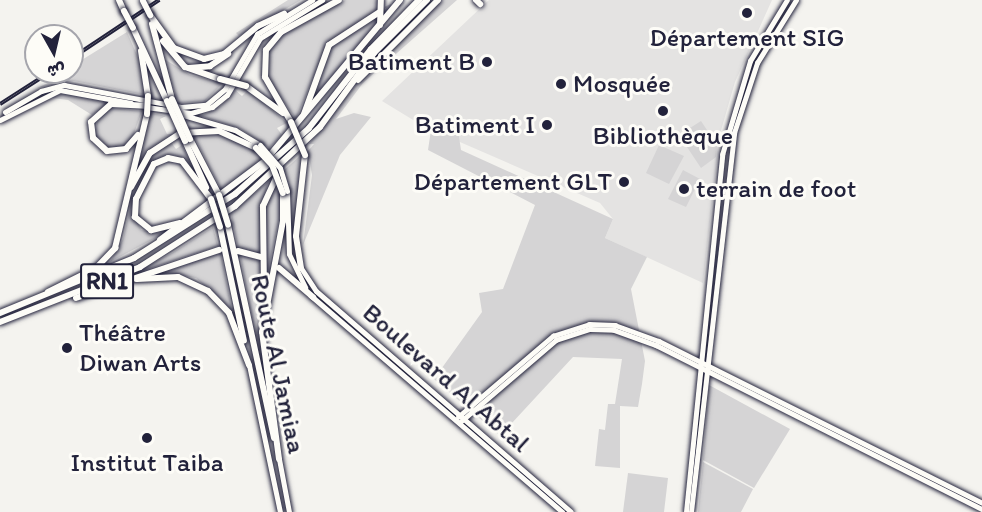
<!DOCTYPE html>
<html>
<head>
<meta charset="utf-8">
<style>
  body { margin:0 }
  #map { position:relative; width:982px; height:512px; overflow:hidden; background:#f4f3ef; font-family:Itim,"Playpen Sans Arabic",sans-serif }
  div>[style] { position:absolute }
  .built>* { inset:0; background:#e4e3e2 }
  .green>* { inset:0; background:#d5d4d5 }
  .highway-tunnel>* { height:6px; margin-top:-3px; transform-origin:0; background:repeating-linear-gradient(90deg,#cac9cb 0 6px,transparent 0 9px) }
  .roads { filter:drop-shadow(0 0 2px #22223b) drop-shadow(0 0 2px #22223b) }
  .minor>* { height:4.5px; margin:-2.25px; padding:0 2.25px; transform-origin:2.25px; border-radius:2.25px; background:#fdfcf7 }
  .major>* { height:5px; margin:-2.5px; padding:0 2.5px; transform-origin:2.5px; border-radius:2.5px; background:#fdfcf7 }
  .highway>* { height:6px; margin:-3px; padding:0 3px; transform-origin:3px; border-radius:3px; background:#fdfcf7 }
  .rail>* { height:4px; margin-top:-2px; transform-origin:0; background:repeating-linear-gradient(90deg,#fdfcf7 0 4.5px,#22223b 0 9px); box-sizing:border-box; border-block:2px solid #22223b }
  .bridges { filter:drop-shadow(0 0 2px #22223b) drop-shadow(0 0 2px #22223b) }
  .major-bridge>* { height:5px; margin:-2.5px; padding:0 2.5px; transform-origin:2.5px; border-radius:2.5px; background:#fdfcf7 }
  .highway-bridge>* { height:6px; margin:-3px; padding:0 3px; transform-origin:3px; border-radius:3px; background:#fdfcf7 }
  .dots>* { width:16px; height:16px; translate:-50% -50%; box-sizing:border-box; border:3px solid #fdfcf7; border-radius:50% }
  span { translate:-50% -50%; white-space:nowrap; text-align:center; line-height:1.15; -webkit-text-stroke:6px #fdfcf7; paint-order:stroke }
  .shield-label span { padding:2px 4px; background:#fdfcf7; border:2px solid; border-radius:4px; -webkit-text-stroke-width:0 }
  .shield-label { font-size:24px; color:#22223b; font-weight:700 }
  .poi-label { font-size:26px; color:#22223b }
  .right { translate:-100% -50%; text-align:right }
  .left { translate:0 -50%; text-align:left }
  .street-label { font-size:26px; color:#22223b }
  .north { position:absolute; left:24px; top:24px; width:60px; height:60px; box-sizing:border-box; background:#fdfcf7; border:2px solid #a5a5ac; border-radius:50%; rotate:172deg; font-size:16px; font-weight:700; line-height:24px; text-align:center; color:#22223b }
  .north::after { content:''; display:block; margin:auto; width:21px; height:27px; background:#22223b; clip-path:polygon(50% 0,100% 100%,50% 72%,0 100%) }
</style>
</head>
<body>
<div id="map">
  <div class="built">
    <i style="clip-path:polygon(489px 0,772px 0,735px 82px,720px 134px,703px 283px,605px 238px,613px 219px,600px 203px,423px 126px,382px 101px)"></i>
  </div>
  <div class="green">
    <i style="clip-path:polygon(288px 0,301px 0,239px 36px,236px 33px)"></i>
    <i style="clip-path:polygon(345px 0,379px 0,380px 9px,327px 44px,296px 119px,270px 82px,267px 55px,282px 34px)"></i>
    <i style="clip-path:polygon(442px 0,457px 0,363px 83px,336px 119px,354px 113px,371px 117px,340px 155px,303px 245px,312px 175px,308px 151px,314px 144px,309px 144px,358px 82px)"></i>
    <i style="clip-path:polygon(381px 16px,378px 23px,313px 103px,331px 46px)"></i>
    <i style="clip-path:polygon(127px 32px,140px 62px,145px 95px,74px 81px,37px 88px,72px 72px,72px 66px)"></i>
    <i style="clip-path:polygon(161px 57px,190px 75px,223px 83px,205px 101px,179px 103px)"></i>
    <i style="clip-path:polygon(235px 90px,242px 96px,247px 91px,253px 94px,287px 123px,277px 128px,282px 135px,269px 148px,241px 129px,201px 116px,221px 106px)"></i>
    <i style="clip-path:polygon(71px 93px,111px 102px,92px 115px,68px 100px,45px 97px)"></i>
    <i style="clip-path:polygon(111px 108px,142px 111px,132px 139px,123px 147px,110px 149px,95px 135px,98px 117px)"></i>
    <i style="clip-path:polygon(151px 113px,166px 116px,160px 119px,167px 134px,174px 134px,152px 148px,135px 171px)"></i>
    <i style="clip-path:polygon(701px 121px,717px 145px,716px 157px,701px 168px,687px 147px,697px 139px,690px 128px)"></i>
    <i style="clip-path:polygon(432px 123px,457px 124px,461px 150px,613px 219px,605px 238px,647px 257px,631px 289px,645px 361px,642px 384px,638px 407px,620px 406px,620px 468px,595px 466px,599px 429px,605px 430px,608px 404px,615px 404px,622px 359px,573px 357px,500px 436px,434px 379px,482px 312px,479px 293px,503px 289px,535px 205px,428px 150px)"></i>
    <i style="clip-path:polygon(192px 132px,218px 133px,246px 144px,262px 159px,222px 191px)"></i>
    <i style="clip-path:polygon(171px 142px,176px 149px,182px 145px,191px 164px,174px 155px,156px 159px,143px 176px,131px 209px,141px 230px,163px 234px,110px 262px,123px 239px,138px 173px,156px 150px)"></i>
    <i style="clip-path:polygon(659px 145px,684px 156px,669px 184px,646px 173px)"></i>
    <i style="clip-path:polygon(301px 155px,293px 241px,299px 272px,293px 252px,283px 171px)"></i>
    <i style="clip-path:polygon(683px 170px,700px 179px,686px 207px,668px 199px)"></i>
    <i style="clip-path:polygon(276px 181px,282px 205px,267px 275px,265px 204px)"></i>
    <i style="clip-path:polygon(268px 182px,261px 210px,265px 256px,238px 248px,231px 213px)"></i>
    <i style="clip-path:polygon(213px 227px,218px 246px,130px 275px,172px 253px)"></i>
    <i style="clip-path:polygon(209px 254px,221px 254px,232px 311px,196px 278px,155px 271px)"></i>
    <i style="clip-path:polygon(240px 254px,263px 262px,260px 351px,258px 351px)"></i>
    <i style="clip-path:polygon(709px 385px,790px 429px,754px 488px,703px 460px)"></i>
    <i style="clip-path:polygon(703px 462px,753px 489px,741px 512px,698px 512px)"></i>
    <i style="clip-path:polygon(628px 473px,668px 478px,664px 512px,623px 512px)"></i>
  </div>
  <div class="highway-tunnel">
    <i style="left:378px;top:13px;width:27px;rotate:-24deg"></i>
  </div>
  <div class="roads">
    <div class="minor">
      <i style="left:458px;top:417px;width:125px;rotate:-40.5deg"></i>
      <i style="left:553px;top:336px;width:38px;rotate:-18deg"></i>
      <i style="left:589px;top:324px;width:26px;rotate:2deg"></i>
      <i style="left:615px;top:325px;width:47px;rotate:20deg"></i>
      <i style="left:659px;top:341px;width:361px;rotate:26.6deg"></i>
      <i style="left:459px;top:423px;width:128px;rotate:-40.6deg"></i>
      <i style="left:556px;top:340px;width:36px;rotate:-18deg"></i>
      <i style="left:590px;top:329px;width:24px;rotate:2deg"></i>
      <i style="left:614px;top:330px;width:45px;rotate:19.7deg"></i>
      <i style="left:656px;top:345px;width:365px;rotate:26.7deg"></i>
      <i style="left:686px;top:512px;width:359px;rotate:-84.2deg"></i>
      <i style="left:722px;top:155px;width:98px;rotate:-73.4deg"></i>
      <i style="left:750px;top:61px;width:71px;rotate:-58.8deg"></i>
      <i style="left:691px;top:512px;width:381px;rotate:-83.5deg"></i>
      <i style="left:734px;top:133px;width:74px;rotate:-71.8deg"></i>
      <i style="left:757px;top:63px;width:74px;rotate:-58.2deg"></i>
    </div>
    <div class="major">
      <i style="left:146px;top:107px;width:45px;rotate:7.6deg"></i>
      <i style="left:191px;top:113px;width:22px;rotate:-16deg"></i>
      <i style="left:212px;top:107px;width:19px;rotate:-39deg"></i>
      <i style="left:227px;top:95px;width:66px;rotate:-59.9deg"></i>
      <i style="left:260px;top:38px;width:73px;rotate:-31.5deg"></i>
      <i style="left:5px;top:112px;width:42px;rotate:-30.3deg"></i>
      <i style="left:41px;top:91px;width:24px;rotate:-15deg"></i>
      <i style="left:64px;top:85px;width:119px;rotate:10.6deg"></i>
      <i style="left:181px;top:107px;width:25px;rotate:-5deg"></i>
      <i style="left:206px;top:105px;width:25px;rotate:-40deg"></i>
      <i style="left:225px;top:89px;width:64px;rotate:-59.8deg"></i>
      <i style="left:257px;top:34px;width:65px;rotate:-31.7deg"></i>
      <i style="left:183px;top:115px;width:54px;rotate:16.1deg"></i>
      <i style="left:235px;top:130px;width:29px;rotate:31deg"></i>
      <i style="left:0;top:120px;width:67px;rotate:-26.6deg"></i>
      <i style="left:60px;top:90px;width:72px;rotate:10.4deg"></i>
      <i style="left:287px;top:191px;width:63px;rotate:88.2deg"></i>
      <i style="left:289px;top:254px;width:37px;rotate:64deg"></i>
      <i style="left:301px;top:268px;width:27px;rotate:57deg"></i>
      <i style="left:316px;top:291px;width:337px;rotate:40.9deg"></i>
      <i style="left:310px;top:295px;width:333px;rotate:40.7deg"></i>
      <i style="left:249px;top:365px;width:150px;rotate:78.1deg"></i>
      <i style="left:279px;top:459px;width:54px;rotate:79.3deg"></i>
    </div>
    <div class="highway">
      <i style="left:119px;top:0;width:12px;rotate:66deg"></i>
      <i style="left:476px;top:0;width:6px;rotate:45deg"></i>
      <i style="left:150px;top:15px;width:41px;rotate:54deg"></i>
      <i style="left:174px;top:48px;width:32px;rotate:20deg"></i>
      <i style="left:204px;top:59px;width:21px;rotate:-14deg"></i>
      <i style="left:224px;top:54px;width:44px;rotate:-39.5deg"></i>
      <i style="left:258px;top:26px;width:29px;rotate:-25deg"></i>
      <i style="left:152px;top:24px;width:78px;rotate:75.1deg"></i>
      <i style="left:380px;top:25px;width:25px;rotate:-88deg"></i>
      <i style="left:133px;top:28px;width:81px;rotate:65deg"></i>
      <i style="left:163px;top:41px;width:34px;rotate:50deg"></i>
      <i style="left:185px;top:67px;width:37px;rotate:19deg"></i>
      <i style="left:141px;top:51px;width:46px;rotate:81.2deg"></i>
      <i style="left:189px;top:68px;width:21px;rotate:-5deg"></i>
      <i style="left:210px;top:66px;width:22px;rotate:-34deg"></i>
      <i style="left:358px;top:80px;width:113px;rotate:-45deg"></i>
      <i style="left:246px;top:86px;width:46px;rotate:36.1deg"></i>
      <i style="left:304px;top:114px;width:73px;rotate:-70.1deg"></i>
      <i style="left:329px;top:45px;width:59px;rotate:-33.1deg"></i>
      <i style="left:291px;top:122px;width:52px;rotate:-120deg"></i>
      <i style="left:265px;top:77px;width:27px;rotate:-88deg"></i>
      <i style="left:266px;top:50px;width:23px;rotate:-50deg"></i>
      <i style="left:281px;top:32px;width:66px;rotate:-28.9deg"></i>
      <i style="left:138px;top:135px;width:18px;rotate:131deg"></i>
      <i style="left:126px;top:149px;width:19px;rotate:174deg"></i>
      <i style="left:107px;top:151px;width:19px;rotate:-137deg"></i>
      <i style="left:93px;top:138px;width:16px;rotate:-97deg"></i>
      <i style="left:91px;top:122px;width:27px;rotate:-42deg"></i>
      <i style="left:111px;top:104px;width:34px;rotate:3deg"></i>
      <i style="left:190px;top:139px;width:63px;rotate:62.6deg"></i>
      <i style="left:185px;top:141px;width:51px;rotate:65.5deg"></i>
      <i style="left:131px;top:187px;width:39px;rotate:-61deg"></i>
      <i style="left:150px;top:153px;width:37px;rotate:-33deg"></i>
      <i style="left:181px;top:133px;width:38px;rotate:-3deg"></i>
      <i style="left:219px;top:131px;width:41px;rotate:24.7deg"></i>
      <i style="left:180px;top:223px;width:30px;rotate:166deg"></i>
      <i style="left:151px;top:230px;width:21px;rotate:-141deg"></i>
      <i style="left:135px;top:217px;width:18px;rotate:-87deg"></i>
      <i style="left:136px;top:199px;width:39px;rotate:-63deg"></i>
      <i style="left:154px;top:164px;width:15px;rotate:-23deg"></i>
      <i style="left:168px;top:158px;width:14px;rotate:12deg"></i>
      <i style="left:182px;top:161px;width:48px;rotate:52.7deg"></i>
      <i style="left:228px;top:225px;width:218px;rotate:77.8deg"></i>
      <i style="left:220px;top:227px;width:116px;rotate:78.1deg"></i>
      <i style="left:160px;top:240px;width:131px;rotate:-37deg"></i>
      <i style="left:265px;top:161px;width:210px;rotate:-50deg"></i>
      <i style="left:238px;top:251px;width:23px;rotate:15deg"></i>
      <i style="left:279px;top:268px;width:45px;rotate:40.5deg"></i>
      <i style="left:301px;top:268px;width:32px;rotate:-99deg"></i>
      <i style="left:296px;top:236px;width:81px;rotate:-83.7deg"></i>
      <i style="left:137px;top:279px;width:41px;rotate:-2.8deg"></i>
      <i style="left:178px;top:277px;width:33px;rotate:25deg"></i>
      <i style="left:208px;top:291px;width:30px;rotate:46deg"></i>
      <i style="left:229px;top:313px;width:56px;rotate:69deg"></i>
      <i style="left:48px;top:292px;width:54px;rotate:-26.6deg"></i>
      <i style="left:96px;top:268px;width:28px;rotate:-46deg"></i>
      <i style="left:115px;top:248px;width:138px;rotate:-76.6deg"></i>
      <i style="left:264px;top:292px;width:86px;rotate:-90.7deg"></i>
      <i style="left:263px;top:206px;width:38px;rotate:-65deg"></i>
      <i style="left:76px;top:298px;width:151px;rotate:-18.6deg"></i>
      <i style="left:0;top:313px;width:145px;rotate:-22.3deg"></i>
      <i style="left:134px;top:258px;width:120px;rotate:-32.4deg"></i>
      <i style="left:235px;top:194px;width:99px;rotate:-41.7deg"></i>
      <i style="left:309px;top:128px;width:100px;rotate:-51.9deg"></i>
      <i style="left:371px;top:49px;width:69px;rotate:-45.6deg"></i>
      <i style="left:0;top:322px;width:150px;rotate:-21.4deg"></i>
      <i style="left:140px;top:267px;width:113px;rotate:-32.7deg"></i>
      <i style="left:235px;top:206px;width:116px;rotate:-42.9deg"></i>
      <i style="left:320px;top:127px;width:92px;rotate:-53.9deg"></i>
      <i style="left:374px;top:53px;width:75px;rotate:-45deg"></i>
      <i style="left:279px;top:459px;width:128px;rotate:-97.6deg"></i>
      <i style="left:262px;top:332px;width:113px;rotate:-79.3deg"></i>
      <i style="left:283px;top:221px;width:28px;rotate:-90deg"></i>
    </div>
  </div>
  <div class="rail">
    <i style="left:72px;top:58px;width:105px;rotate:-33.7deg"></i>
    <i style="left:0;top:104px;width:59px;rotate:-32.6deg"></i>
  </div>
  <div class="bridges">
    <div class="major-bridge">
      <i style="left:260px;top:145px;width:30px;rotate:49deg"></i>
      <i style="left:280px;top:168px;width:24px;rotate:73deg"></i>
    </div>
    <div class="highway-bridge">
      <i style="left:143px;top:1px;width:16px;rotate:63deg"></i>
      <i style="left:124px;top:11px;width:19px;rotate:62deg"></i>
      <i style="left:220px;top:79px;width:27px;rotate:15deg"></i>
      <i style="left:172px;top:99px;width:44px;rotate:65.8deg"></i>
      <i style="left:167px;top:101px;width:44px;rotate:65.8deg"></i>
      <i style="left:147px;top:114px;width:18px;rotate:-87deg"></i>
      <i style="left:291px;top:122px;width:36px;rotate:67deg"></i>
      <i style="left:256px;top:148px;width:23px;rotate:47deg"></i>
      <i style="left:272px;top:165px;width:30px;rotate:69deg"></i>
      <i style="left:219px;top:195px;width:31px;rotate:73deg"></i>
      <i style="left:211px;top:199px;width:29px;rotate:72deg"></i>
    </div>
  </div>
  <div class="dots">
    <i style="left:747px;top:13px;background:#22223b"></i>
    <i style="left:487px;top:62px;background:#22223b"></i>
    <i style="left:561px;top:84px;background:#22223b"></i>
    <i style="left:663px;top:111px;background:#22223b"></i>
    <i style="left:547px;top:125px;background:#22223b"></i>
    <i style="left:624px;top:182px;background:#22223b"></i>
    <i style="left:684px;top:189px;background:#22223b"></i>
    <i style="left:67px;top:348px;background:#22223b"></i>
    <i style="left:147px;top:438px;background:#22223b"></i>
  </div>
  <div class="shield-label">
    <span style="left:107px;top:281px">RN1</span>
  </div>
  <div class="poi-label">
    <span style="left:747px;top:38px">Département SIG</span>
    <span class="right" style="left:475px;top:62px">Batiment B</span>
    <span class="left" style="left:573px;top:84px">Mosquée</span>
    <span class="right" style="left:535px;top:125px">Batiment I</span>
    <span style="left:663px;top:136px">Bibliothèque</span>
    <span class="right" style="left:612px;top:182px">Département GLT</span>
    <span class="left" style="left:696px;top:189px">terrain de foot</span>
    <span class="left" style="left:79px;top:348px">Théâtre<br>Diwan Arts</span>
    <span style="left:147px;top:463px">Institut Taiba</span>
  </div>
  <div class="street-label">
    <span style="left:278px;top:364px;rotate:78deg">Route Al Jamiaa</span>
    <span style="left:446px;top:378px;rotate:41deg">Boulevard Al Abtal</span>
  </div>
  <div class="north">ش</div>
</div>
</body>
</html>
